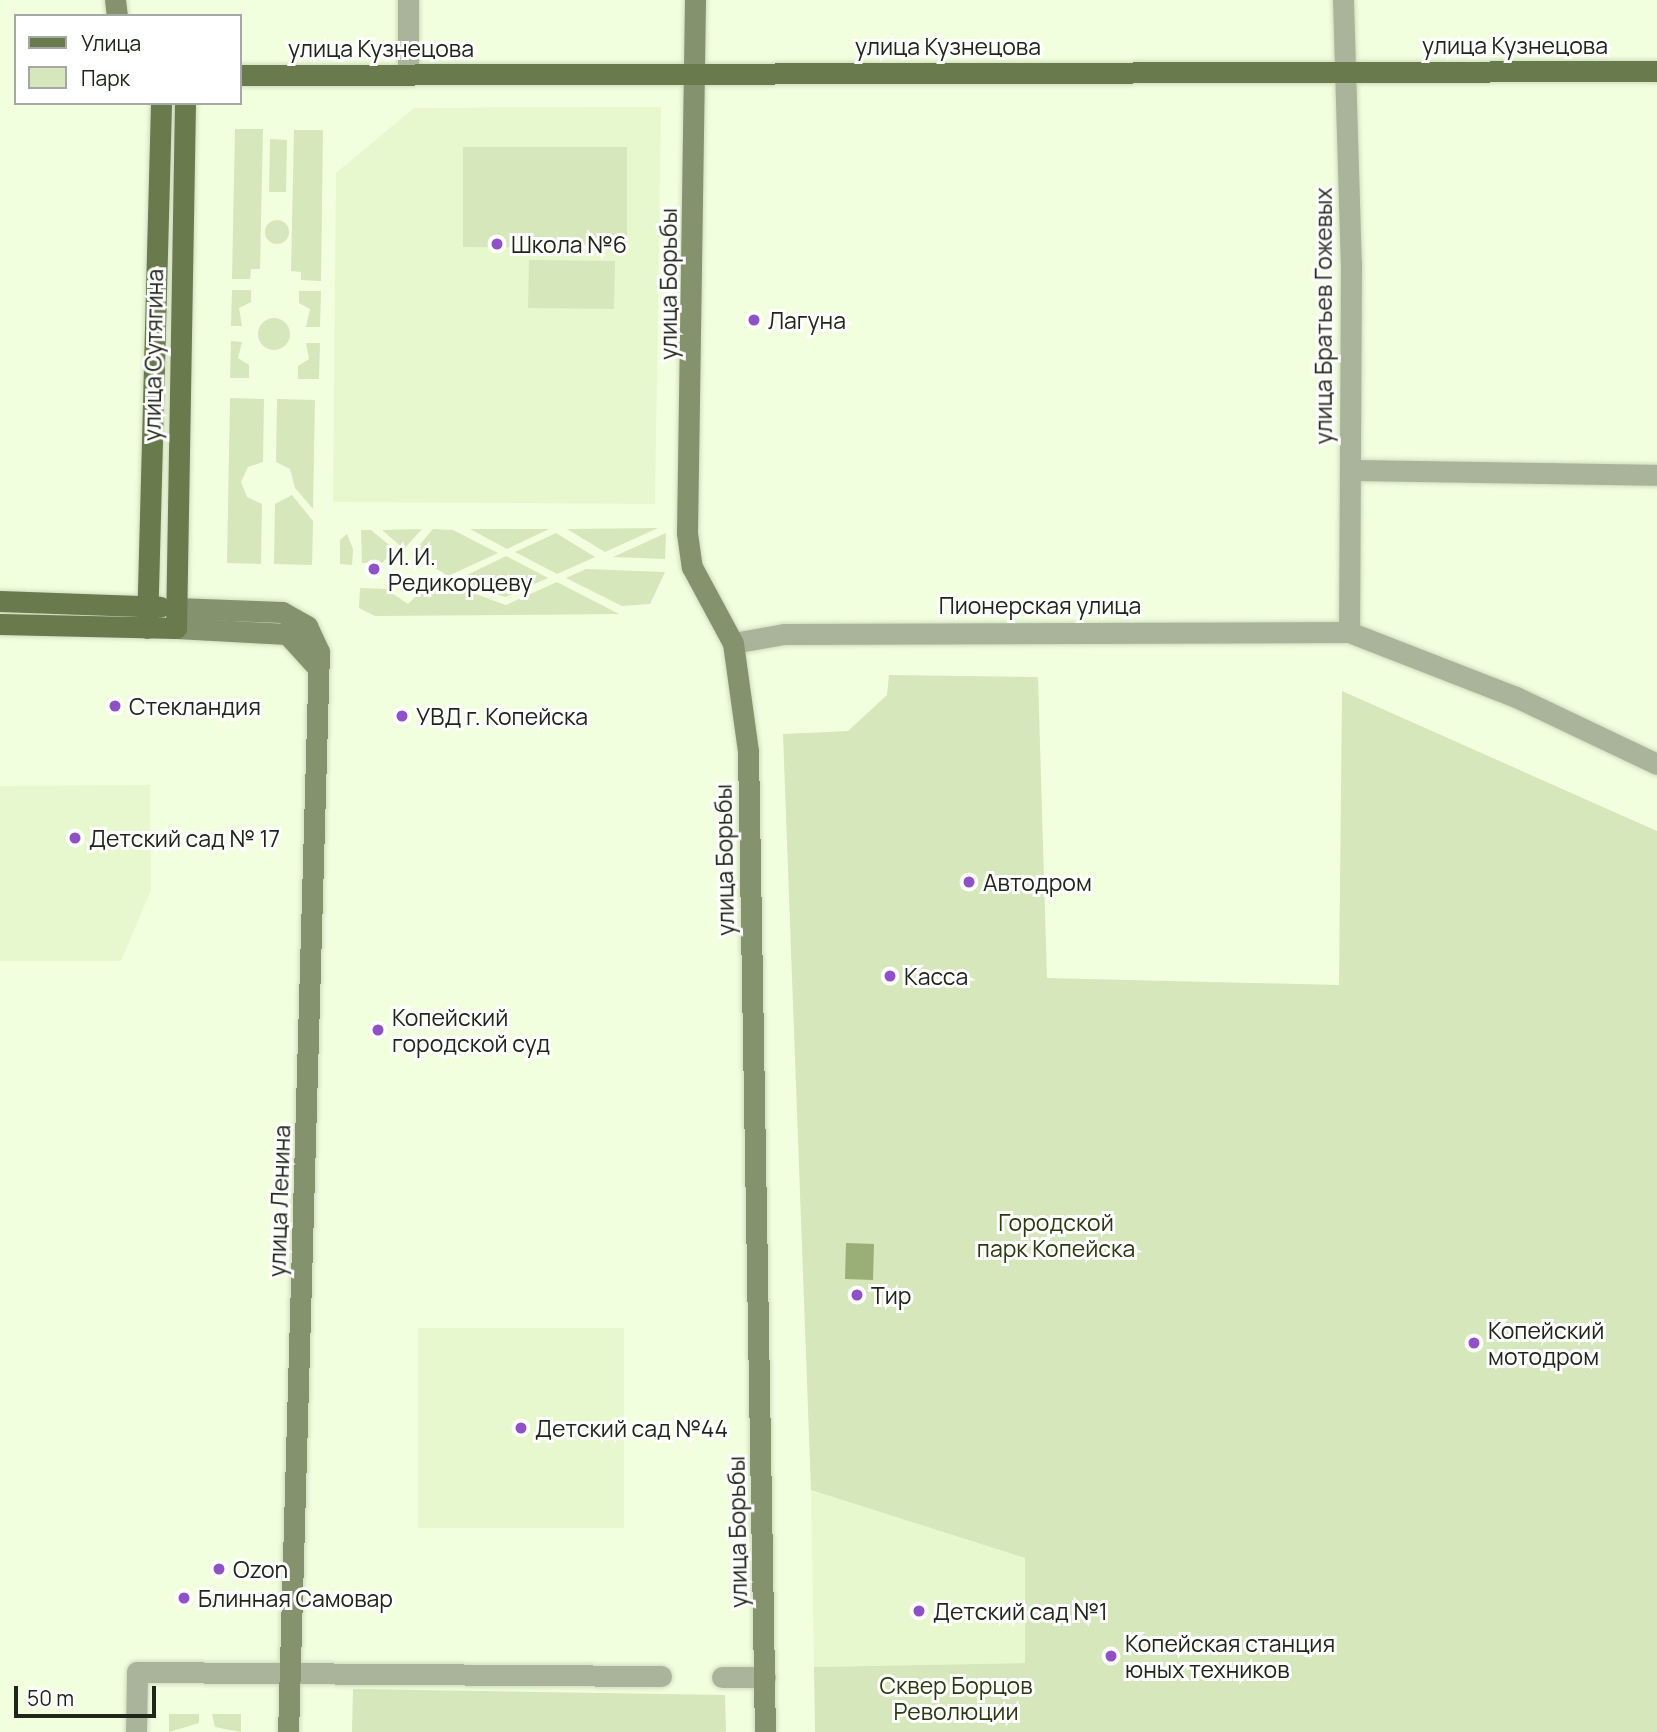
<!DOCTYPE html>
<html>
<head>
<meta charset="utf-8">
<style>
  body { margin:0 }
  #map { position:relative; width:1657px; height:1732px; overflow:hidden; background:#f1ffde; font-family:Manrope,sans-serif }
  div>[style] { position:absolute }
  .built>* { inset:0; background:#e7f8cf }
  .green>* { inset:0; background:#d5e7bb }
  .round { border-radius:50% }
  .water>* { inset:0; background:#99af77 }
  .roads { filter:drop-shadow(0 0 2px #d0dcbf) drop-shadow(0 0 2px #d0dcbf) }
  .street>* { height:21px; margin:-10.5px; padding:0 10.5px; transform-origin:10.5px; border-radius:10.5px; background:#aab49b }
  .secondary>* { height:21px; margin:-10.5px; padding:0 10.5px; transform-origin:10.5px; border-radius:10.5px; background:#84926e }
  .primary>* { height:21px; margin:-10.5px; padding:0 10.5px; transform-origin:10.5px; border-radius:10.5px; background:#697a4d }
  .dots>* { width:19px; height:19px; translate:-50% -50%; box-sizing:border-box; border:4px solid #fff; border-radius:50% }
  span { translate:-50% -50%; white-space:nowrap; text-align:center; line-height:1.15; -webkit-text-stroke:6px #fff; paint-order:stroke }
  .street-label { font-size:23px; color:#21261a }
  .poi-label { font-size:23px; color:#21261a }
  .left { translate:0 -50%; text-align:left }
  .park-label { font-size:23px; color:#2c3910 }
  .legend { position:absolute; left:14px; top:14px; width:228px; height:91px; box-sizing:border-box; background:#fff; border:2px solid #a6a8a3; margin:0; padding:9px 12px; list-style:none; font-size:21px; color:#21261a }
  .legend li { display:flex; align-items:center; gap:14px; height:35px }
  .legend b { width:35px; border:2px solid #a6a8a3 }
  .scale { position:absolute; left:14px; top:1686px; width:142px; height:32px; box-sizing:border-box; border:4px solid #21261a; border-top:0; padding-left:9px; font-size:21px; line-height:24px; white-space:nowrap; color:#21261a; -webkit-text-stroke:5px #fff; paint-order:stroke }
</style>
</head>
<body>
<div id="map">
  <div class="built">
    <i style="clip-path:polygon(661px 107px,655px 504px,333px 502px,336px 173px,414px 108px)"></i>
    <i style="clip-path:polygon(150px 785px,151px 890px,121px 961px,0 961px,0 786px)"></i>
    <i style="clip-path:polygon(418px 1328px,624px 1328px,624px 1528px,418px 1528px)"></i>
    <i style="clip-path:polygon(811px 1490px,1025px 1558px,1025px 1663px,814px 1667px)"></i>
  </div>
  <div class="green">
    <i style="clip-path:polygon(235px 129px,263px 129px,260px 269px,251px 269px,250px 279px,232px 279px)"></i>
    <i style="clip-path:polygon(294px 130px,323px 130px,321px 281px,301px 280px,301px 272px,291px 271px)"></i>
    <i style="clip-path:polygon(270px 139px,287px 140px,286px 192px,269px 192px)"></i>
    <i style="clip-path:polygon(463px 147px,627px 147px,627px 248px,463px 247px)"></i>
    <i class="round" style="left:265px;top:220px;width:24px;height:24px"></i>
    <i style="clip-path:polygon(529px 260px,615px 261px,614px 309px,528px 308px)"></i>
    <i style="clip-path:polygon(232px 290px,251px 290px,251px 302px,239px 308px,242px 326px,231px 326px)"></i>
    <i style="clip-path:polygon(299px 291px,321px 291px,320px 327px,306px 327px,310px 309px,299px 303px)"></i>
    <i class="round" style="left:258px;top:318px;width:32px;height:32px"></i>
    <i style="clip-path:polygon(231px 341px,242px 342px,238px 358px,249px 365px,249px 378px,230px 378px)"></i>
    <i style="clip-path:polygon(306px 343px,320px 343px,319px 379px,298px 379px,298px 366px,309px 359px)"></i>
    <i style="clip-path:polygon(230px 398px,264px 399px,263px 462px,248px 467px,241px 482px,247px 497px,262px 504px,261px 564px,227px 563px)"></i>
    <i style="clip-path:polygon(277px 399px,315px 400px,313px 509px,295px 488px,290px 469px,276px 462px)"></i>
    <i style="clip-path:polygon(292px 495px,313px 521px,312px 565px,274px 564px,275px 504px)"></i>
    <i style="clip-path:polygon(658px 528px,605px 552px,567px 529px)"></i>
    <i style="clip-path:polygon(422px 529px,404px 549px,382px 530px)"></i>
    <i style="clip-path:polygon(433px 529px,453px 530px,498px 553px,448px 576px,412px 554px)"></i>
    <i style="clip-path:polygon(470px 529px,549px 529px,507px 549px)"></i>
    <i style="clip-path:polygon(361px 530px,371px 530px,395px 550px,382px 563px,362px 563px)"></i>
    <i style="clip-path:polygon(556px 533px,595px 557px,557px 574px,515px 552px)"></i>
    <i style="clip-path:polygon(666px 533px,665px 559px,613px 557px)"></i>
    <i style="clip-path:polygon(347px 534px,353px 549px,352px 565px,340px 564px,340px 540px)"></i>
    <i style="clip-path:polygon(506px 556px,548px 578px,505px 597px,457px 580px)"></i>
    <i style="clip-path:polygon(586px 569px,665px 572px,650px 604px,622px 606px,566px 578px)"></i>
    <i style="clip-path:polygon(434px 579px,506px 605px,557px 582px,619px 614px,375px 616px,359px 608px,360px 588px,386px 589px,408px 604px)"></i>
    <i style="clip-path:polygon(889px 675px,1038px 677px,1047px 978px,1339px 985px,1342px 691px,1657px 831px,1657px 1732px,815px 1732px,814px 1667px,1025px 1663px,1025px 1558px,811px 1490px,783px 734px,848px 731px,887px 695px)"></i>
    <i style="clip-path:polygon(353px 1689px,725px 1695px,726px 1732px,352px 1732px)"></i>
    <i style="clip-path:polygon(169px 1714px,199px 1714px,199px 1723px,169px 1732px)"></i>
    <i style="clip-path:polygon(212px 1714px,241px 1714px,241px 1732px,215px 1727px)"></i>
  </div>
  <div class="water">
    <i style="clip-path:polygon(846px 1243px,874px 1244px,873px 1280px,845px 1279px)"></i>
  </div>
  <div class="roads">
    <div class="street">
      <i style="left:408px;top:0;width:74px;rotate:90deg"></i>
      <i style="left:1343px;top:0;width:262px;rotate:88.3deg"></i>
      <i style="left:1351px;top:262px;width:370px;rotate:90.3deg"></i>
      <i style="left:1350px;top:470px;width:307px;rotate:0.9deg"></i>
      <i style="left:733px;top:643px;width:52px;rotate:-10deg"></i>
      <i style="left:784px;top:634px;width:565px;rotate:-0.2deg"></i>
      <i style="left:1349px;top:632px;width:179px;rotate:21.3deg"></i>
      <i style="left:1516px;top:697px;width:156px;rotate:25.4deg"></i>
      <i style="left:722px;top:1677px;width:43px"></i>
      <i style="left:136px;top:1732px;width:60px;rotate:-89deg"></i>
      <i style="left:137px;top:1672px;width:524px;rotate:0.44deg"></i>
    </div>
    <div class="secondary">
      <i style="left:115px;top:0;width:16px;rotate:83deg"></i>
      <i style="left:695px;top:0;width:533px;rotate:90.86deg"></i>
      <i style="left:687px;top:533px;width:34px;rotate:82deg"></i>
      <i style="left:692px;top:567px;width:86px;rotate:61.7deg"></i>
      <i style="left:733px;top:643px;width:109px;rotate:82.1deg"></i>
      <i style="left:748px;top:751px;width:981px;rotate:89.01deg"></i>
      <i style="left:176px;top:608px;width:106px;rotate:2.2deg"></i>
      <i style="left:282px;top:612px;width:29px;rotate:29deg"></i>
      <i style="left:307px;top:626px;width:29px;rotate:65deg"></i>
      <i style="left:319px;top:652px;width:1080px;rotate:91.64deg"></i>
      <i style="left:176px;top:628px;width:111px;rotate:3.1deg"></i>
      <i style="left:287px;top:634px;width:45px;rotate:47.7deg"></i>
    </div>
    <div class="primary">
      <i style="left:240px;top:75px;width:1417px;rotate:-0.16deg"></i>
      <i style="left:0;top:601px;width:160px;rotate:2.1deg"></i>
      <i style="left:0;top:624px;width:176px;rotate:1.3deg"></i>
      <i style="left:176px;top:628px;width:525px;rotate:-89.02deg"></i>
      <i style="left:147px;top:628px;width:525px;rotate:-88.47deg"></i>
    </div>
  </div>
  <div class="dots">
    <i style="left:497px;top:244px;background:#8f51c7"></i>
    <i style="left:754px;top:320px;background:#8f51c7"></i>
    <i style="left:374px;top:569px;background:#8f51c7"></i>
    <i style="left:115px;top:706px;background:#8f51c7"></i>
    <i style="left:402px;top:716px;background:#8f51c7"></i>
    <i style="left:75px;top:838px;background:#8f51c7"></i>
    <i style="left:969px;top:882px;background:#8f51c7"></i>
    <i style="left:890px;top:976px;background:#8f51c7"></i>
    <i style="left:378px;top:1030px;background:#8f51c7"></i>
    <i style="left:857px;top:1295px;background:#8f51c7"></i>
    <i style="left:1474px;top:1343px;background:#8f51c7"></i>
    <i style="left:521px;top:1428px;background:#8f51c7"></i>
    <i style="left:219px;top:1569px;background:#8f51c7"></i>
    <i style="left:184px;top:1598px;background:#8f51c7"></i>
    <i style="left:919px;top:1611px;background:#8f51c7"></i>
    <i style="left:1111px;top:1656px;background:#8f51c7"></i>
  </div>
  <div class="street-label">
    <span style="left:1515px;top:45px">улица Кузнецова</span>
    <span style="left:948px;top:46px">улица Кузнецова</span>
    <span style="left:381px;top:48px">улица Кузнецова</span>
    <span style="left:668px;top:284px;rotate:-90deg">улица Борьбы</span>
    <span style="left:1323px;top:316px;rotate:-90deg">улица Братьев Гожевых</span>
    <span style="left:153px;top:355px;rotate:-89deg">улица Сутягина</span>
    <span style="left:1040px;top:605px">Пионерская улица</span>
    <span style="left:724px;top:860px;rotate:-91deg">улица Борьбы</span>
    <span style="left:279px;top:1201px;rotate:-88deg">улица Ленина</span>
    <span style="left:737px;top:1532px;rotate:-91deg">улица Борьбы</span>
  </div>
  <div class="poi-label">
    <span class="left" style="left:511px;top:244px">Школа №6</span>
    <span class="left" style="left:768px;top:320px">Лагуна</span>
    <span class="left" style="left:388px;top:569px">И. И.<br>Редикорцеву</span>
    <span class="left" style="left:129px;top:706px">Стекландия</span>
    <span class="left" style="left:416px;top:716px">УВД г. Копейска</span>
    <span class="left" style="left:89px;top:838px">Детский сад № 17</span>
    <span class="left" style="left:983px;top:882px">Автодром</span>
    <span class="left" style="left:904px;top:976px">Касса</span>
    <span class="left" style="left:392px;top:1030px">Копейский<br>городской суд</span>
    <span class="left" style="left:871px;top:1295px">Тир</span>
    <span class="left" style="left:1488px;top:1343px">Копейский<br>мотодром</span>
    <span class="left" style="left:535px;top:1428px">Детский сад №44</span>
    <span class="left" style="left:233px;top:1569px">Ozon</span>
    <span class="left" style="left:198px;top:1598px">Блинная Самовар</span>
    <span class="left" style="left:933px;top:1611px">Детский сад №1</span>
    <span class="left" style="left:1125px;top:1656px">Копейская станция<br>юных техников</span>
  </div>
  <div class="park-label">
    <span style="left:1056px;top:1235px">Городской<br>парк Копейска</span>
    <span style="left:956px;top:1698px">Сквер Борцов<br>Революции</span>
  </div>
  <ul class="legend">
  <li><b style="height:9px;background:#697a4d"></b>Улица</li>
  <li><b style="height:19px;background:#d5e7bb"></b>Парк</li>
  </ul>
  <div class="scale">50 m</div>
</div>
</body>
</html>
